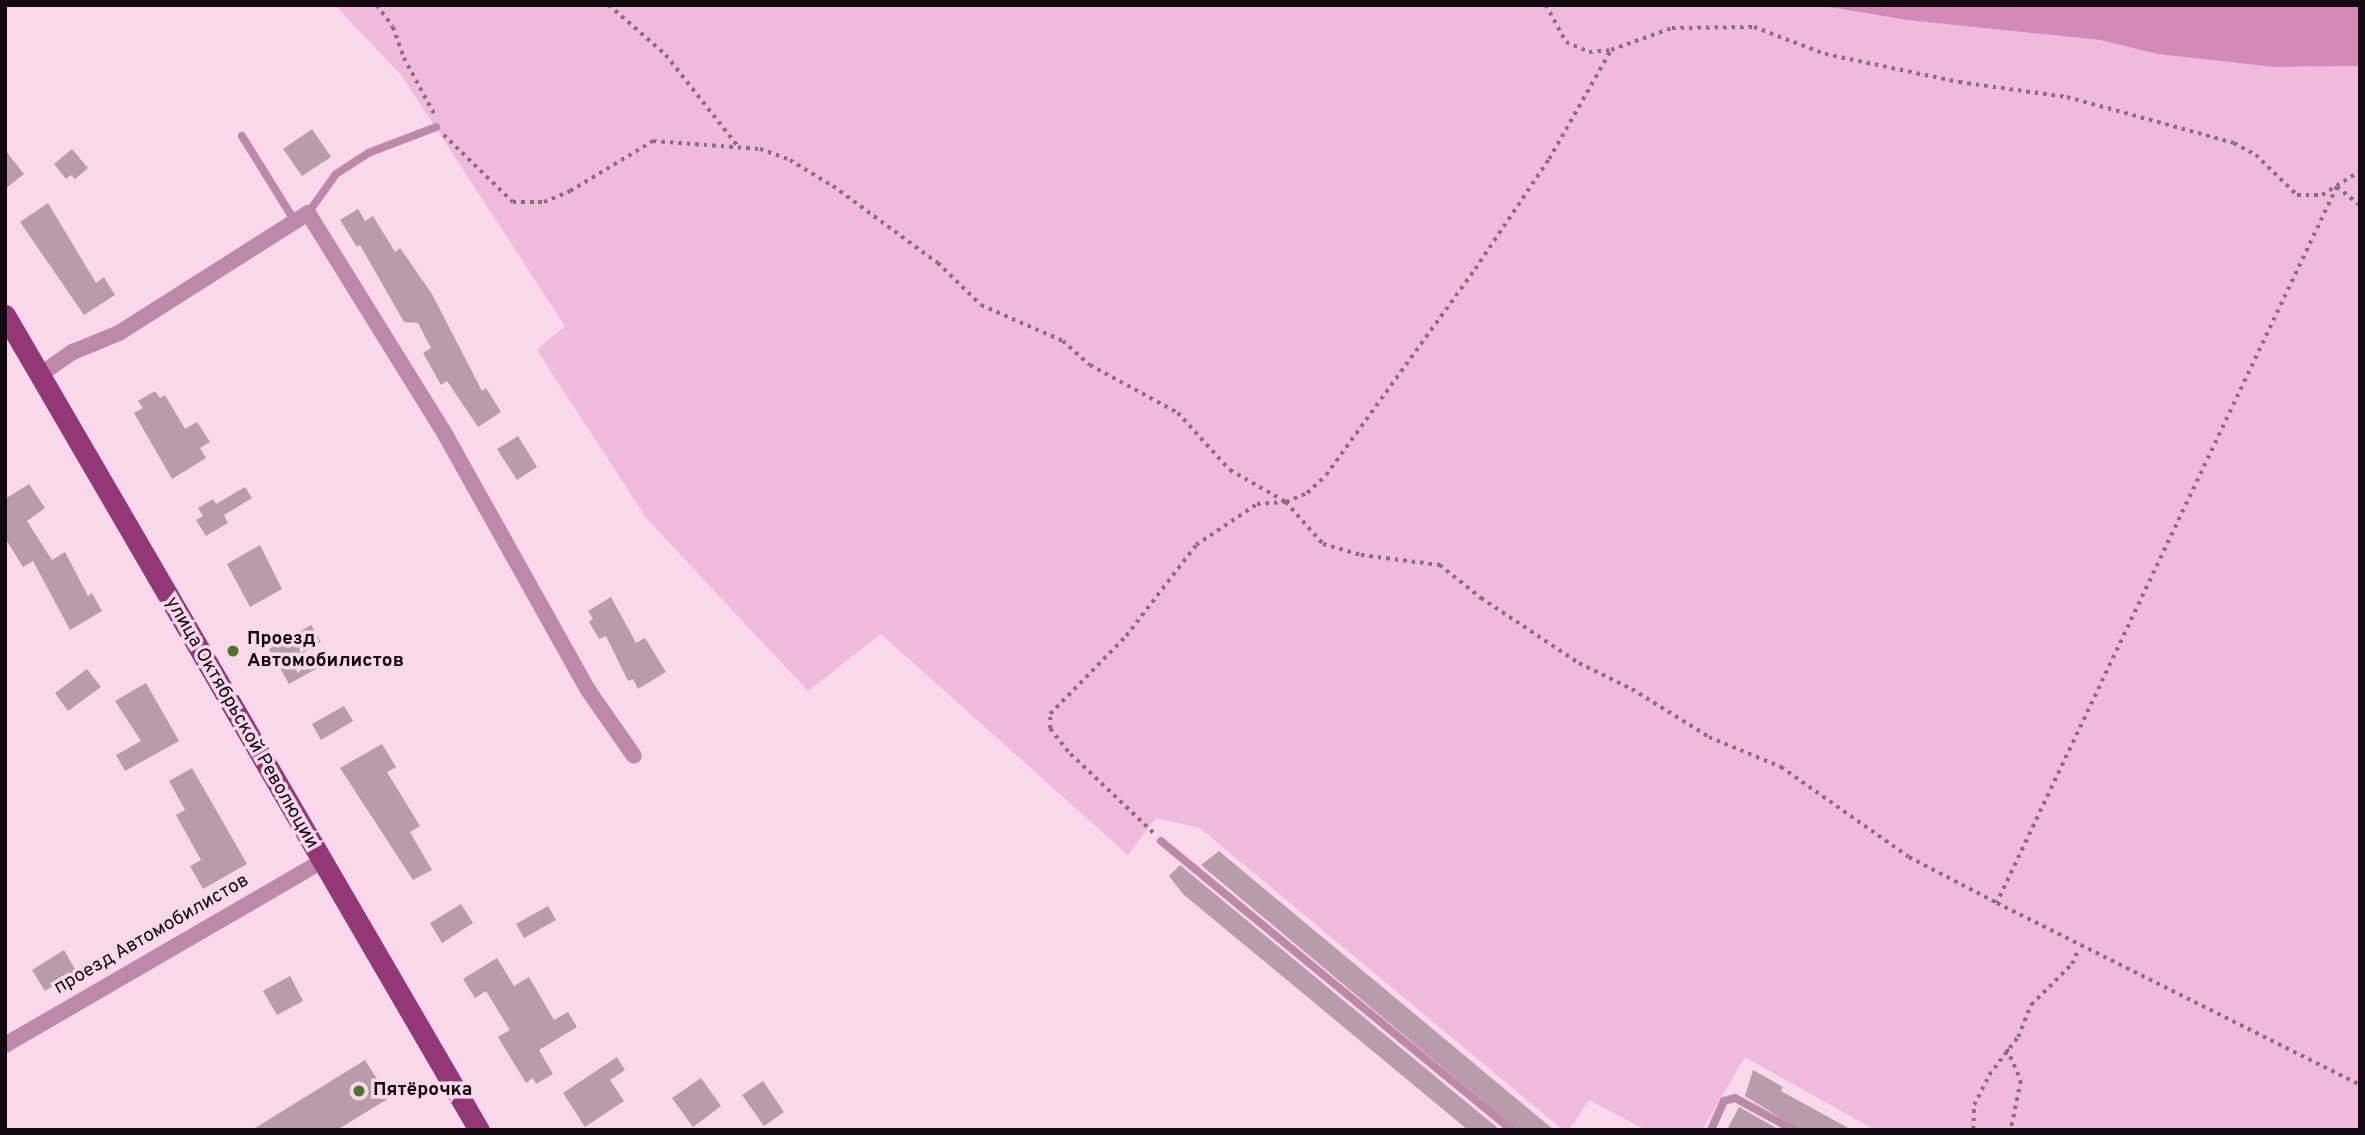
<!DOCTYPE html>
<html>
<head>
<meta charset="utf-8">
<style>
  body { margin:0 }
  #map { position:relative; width:2365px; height:1135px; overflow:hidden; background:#f7d9eb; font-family:Overpass,sans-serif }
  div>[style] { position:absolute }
  .green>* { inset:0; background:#efbadb }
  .water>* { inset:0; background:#d38ab9 }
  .building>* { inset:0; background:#b89cad }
  .path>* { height:3.5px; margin-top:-1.75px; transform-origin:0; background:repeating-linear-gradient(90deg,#84707c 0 3.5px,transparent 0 8.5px) }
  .lane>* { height:8px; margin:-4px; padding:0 4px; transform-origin:4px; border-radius:4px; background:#bc89a9 }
  .street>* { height:16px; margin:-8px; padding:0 8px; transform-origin:8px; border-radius:8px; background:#bc89a9 }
  .primary>* { height:21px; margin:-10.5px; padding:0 10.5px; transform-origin:10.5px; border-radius:10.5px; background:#923877 }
  .dots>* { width:19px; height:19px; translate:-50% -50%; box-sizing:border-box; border:4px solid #f7d9eb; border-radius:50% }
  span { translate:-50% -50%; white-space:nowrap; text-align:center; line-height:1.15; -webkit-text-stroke:7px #f7d9eb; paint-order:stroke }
  .poi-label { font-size:19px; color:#130a10; font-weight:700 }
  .left { translate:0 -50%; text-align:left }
  .street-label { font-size:19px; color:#130a10 }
  .frame { position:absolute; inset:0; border:7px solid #130a10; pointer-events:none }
</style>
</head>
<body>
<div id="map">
  <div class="green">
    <i style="clip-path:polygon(335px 5px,1817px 5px,1907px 20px,2100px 40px,2157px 54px,2274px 67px,2360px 66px,2360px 1130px,1875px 1130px,1745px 1057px,1702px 1130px,1646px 1130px,1589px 1100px,1569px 1130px,1563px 1130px,1200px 828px,1156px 818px,1128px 855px,881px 634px,808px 691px,647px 519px,537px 350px,565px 326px,402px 76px)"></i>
  </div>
  <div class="water">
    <i style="clip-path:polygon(1817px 5px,2360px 5px,2360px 66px,2274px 67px,2157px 54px,2100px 40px,1907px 20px)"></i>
  </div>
  <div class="building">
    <i style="clip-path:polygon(312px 129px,331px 157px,302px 176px,283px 149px)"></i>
    <i style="clip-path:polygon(72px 149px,88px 168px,75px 179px,71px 175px,66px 179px,54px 164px)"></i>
    <i style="clip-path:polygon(5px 150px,24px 174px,5px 189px)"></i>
    <i style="clip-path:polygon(48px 203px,96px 283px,104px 277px,115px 295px,84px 315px,20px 222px)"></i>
    <i style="clip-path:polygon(358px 209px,365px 221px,373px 216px,395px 252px,400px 248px,432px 294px,482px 391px,486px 388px,501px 412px,478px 427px,447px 381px,441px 385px,423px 353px,431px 348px,418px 323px,404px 322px,360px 245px,357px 247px,340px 220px)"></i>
    <i style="clip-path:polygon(155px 391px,160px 398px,165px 395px,185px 429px,197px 422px,210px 442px,200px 448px,206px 458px,172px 479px,134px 413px,143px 408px,138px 401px)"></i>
    <i style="clip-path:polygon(518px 436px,537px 467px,517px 480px,497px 449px)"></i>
    <i style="clip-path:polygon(29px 484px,45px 508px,27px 521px,52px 560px,65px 552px,88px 596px,92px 593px,102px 611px,70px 630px,33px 561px,23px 567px,5px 538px,5px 499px)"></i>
    <i style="clip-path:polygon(245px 487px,252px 498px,224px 515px,228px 523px,206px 536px,196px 520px,203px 516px,198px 508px,213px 499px,216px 504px)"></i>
    <i style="clip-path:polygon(260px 545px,282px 589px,250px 607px,227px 564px)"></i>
    <i style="clip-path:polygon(611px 597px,636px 643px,645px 638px,666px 672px,638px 689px,633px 679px,628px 681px,606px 636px,599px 639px,589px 622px,593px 619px,588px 611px)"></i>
    <i style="clip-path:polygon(311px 625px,321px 642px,305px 651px,316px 669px,289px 684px,269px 649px)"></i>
    <i style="clip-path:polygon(87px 669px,101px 687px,68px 711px,55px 693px)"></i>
    <i style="clip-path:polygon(146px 683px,179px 741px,125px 771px,116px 755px,141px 741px,115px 701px)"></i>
    <i style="clip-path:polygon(344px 706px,353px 721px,321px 740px,312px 724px)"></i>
    <i style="clip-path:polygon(382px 744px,396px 767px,387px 772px,420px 826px,410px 832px,432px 870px,413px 880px,340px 768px)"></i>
    <i style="clip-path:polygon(192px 768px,247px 864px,203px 889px,190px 866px,201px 860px,176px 815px,185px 810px,169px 781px)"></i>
    <i style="clip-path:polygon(1219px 851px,1554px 1130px,1517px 1130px,1201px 865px)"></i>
    <i style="clip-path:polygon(1180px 865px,1500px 1130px,1468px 1130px,1183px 894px,1169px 876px)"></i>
    <i style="clip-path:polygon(461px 904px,473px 923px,442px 943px,430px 923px)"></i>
    <i style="clip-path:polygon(548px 906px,556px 920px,524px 938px,516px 924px)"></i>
    <i style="clip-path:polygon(64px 950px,76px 971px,45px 991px,32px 970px)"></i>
    <i style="clip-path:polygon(497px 958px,514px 986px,529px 977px,554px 1020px,568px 1012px,577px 1027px,539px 1050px,553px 1074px,536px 1084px,533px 1078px,526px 1083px,498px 1037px,510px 1030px,486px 991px,475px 998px,463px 979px)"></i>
    <i style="clip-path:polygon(290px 976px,303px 1001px,277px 1015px,263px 991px)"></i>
    <i style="clip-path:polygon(617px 1057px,625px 1070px,610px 1080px,624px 1101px,585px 1127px,563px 1093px)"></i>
    <i style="clip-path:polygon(365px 1060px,389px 1098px,337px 1130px,252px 1130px)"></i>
    <i style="clip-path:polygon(1753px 1070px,1783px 1087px,1781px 1091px,1852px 1130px,1800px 1130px,1745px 1096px)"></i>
    <i style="clip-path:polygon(701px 1078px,721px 1106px,693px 1127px,672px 1098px)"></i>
    <i style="clip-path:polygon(763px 1081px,784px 1112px,764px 1126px,742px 1095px)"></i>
    <i style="clip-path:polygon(1739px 1107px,1780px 1130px,1727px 1130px)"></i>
  </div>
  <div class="path">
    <i style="left:377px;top:5px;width:27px;rotate:54deg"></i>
    <i style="left:393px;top:27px;width:33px;rotate:70deg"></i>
    <i style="left:404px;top:58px;width:67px;rotate:61.5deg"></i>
    <i style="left:609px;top:5px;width:76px;rotate:41.3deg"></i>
    <i style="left:666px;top:55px;width:115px;rotate:51.7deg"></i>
    <i style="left:1546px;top:5px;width:42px;rotate:61.6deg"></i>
    <i style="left:1566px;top:42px;width:25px;rotate:23deg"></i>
    <i style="left:1589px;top:52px;width:22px;rotate:-5deg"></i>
    <i style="left:1611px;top:50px;width:65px;rotate:-19.8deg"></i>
    <i style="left:1672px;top:28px;width:82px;rotate:-0.7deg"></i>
    <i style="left:1754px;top:27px;width:76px;rotate:20.8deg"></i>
    <i style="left:1825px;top:54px;width:137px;rotate:11.8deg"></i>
    <i style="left:1959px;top:82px;width:109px;rotate:7.9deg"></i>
    <i style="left:2067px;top:97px;width:173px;rotate:15.4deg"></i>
    <i style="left:2234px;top:143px;width:25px;rotate:29deg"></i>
    <i style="left:2256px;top:155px;width:57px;rotate:44.3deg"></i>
    <i style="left:2297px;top:195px;width:25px"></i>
    <i style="left:2322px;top:195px;width:45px;rotate:-32.3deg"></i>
    <i style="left:444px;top:135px;width:96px;rotate:44.2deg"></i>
    <i style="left:513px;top:202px;width:31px"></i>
    <i style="left:544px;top:202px;width:28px;rotate:-23deg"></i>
    <i style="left:570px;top:191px;width:97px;rotate:-31.1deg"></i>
    <i style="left:653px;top:141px;width:107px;rotate:4.3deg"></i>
    <i style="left:760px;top:149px;width:32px;rotate:20deg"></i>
    <i style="left:790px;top:160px;width:50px;rotate:31.2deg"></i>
    <i style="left:833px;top:186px;width:130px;rotate:36.3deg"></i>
    <i style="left:938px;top:263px;width:60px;rotate:44.3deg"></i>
    <i style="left:981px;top:305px;width:90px;rotate:23.7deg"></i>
    <i style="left:1063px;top:341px;width:36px;rotate:42deg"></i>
    <i style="left:1090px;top:365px;width:100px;rotate:28.6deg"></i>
    <i style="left:1178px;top:413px;width:77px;rotate:47.6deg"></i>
    <i style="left:1230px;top:470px;width:64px;rotate:29.7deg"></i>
    <i style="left:1286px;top:502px;width:23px;rotate:-23deg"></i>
    <i style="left:1307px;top:493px;width:26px;rotate:-43deg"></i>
    <i style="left:1326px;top:475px;width:254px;rotate:-54.1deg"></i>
    <i style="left:1475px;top:269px;width:133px;rotate:-56.1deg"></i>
    <i style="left:1549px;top:159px;width:125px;rotate:-60.4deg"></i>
    <i style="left:2337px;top:187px;width:793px;rotate:115.4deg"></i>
    <i style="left:1997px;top:903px;width:406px;rotate:26.6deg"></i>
    <i style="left:2337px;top:187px;width:29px;rotate:38deg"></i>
    <i style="left:1153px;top:833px;width:117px;rotate:-136.4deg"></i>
    <i style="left:1068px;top:752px;width:29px;rotate:-128deg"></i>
    <i style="left:1050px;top:729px;width:15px;rotate:-90deg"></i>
    <i style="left:1050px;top:714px;width:109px;rotate:-45.7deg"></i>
    <i style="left:1126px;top:636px;width:115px;rotate:-52.4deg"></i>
    <i style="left:1196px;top:545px;width:73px;rotate:-33.9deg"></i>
    <i style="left:1257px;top:504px;width:29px;rotate:-4deg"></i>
    <i style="left:1286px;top:502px;width:56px;rotate:48.6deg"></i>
    <i style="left:1323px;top:544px;width:40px;rotate:16deg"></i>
    <i style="left:1361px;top:555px;width:80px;rotate:7.2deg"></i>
    <i style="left:1440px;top:565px;width:53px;rotate:38.8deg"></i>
    <i style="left:1481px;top:598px;width:118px;rotate:33.6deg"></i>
    <i style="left:1579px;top:663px;width:59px;rotate:26.1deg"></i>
    <i style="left:1632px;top:689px;width:91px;rotate:31.9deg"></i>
    <i style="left:1709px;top:737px;width:78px;rotate:22.6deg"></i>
    <i style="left:1781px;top:767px;width:156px;rotate:35.1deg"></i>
    <i style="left:1909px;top:857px;width:99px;rotate:27.6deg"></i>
    <i style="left:2007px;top:1049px;width:35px;rotate:66deg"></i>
    <i style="left:2021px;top:1081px;width:50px;rotate:101.5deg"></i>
    <i style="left:1973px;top:1130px;width:25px;rotate:-88deg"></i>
    <i style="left:1974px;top:1105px;width:34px;rotate:-63deg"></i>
    <i style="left:1989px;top:1075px;width:48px;rotate:-52.7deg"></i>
    <i style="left:2018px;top:1037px;width:35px;rotate:-68deg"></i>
    <i style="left:2031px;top:1005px;width:58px;rotate:-45deg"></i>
    <i style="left:2072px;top:964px;width:17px;rotate:-66deg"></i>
  </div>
  <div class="lane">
    <i style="left:242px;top:136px;width:99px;rotate:58.2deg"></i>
    <i style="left:308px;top:213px;width:48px;rotate:-54.3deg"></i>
    <i style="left:336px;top:174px;width:38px;rotate:-33deg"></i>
    <i style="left:368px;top:153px;width:73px;rotate:-20.9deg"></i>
    <i style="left:1161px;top:841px;width:454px;rotate:39.5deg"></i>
    <i style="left:1711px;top:1130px;width:32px;rotate:-66deg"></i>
    <i style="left:1724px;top:1101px;width:11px;rotate:-15deg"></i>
    <i style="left:1735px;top:1098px;width:67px;rotate:28.5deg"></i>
  </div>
  <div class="street">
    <i style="left:41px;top:374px;width:39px;rotate:-35deg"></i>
    <i style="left:73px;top:352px;width:50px;rotate:-22.4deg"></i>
    <i style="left:119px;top:333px;width:224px;rotate:-32.4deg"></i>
    <i style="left:308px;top:213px;width:262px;rotate:58.2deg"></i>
    <i style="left:446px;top:436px;width:291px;rotate:60.8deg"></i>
    <i style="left:588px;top:690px;width:80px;rotate:55.1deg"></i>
    <i style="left:5px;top:1045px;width:365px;rotate:-30.1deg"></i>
  </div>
  <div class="primary">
    <i style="left:5px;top:315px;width:943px;rotate:59.82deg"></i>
  </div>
  <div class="dots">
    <i style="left:233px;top:651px;background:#52752e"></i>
    <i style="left:359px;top:1091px;background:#52752e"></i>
  </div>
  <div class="poi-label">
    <span class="left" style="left:247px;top:651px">Проезд<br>Автомобилистов</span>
    <span class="left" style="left:373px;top:1091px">Пятёрочка</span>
  </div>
  <div class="street-label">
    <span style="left:241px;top:723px;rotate:60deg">улица Октябрьской Революции</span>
    <span style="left:152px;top:935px;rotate:-30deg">проезд Автомобилистов</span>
  </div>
  <div class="frame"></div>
</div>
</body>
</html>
